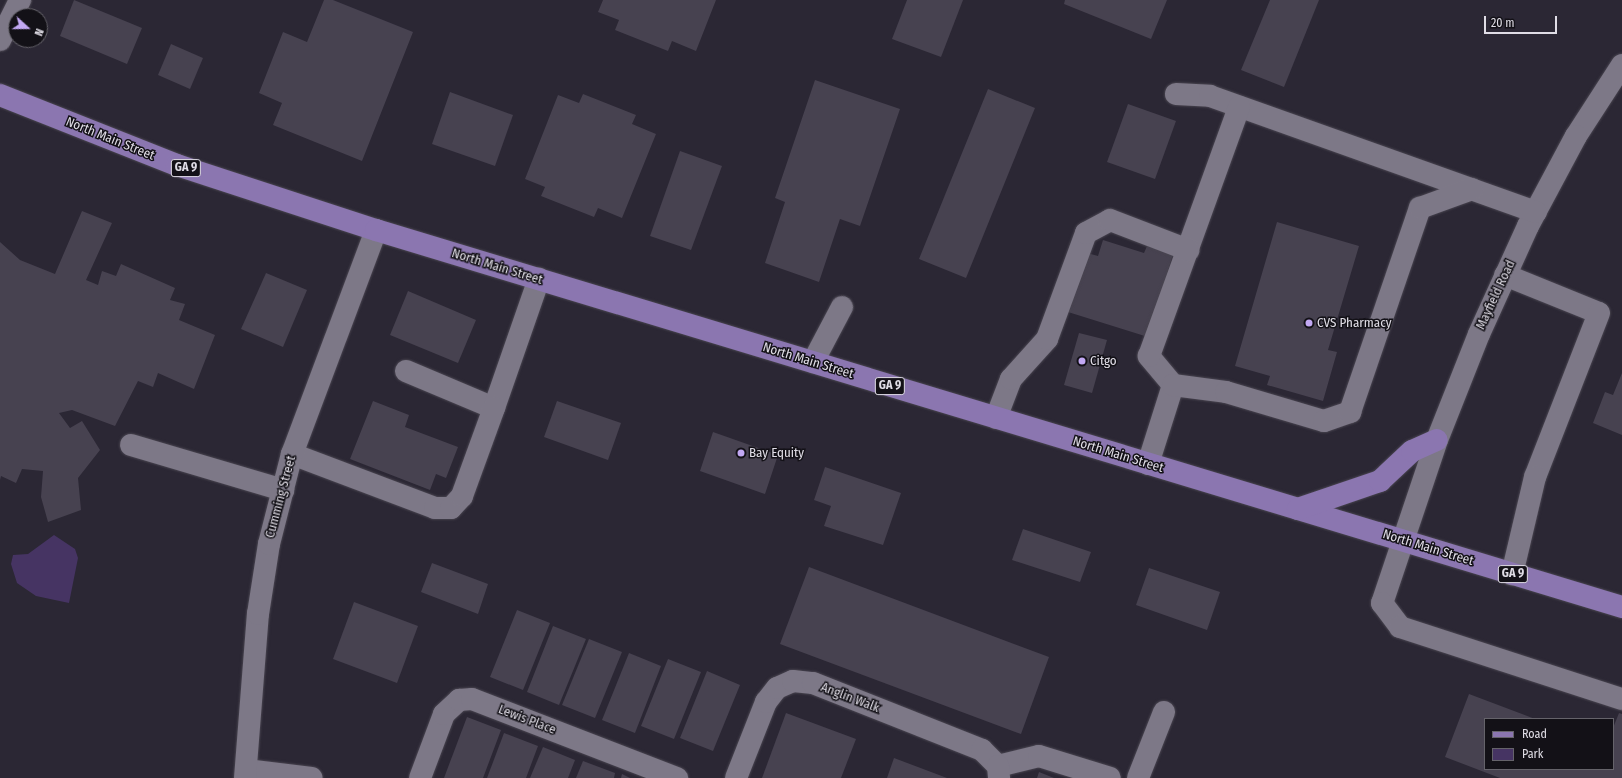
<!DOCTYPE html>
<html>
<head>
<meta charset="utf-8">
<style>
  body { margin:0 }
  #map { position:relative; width:1622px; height:778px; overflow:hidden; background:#2b2734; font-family:"Fira Sans Condensed",sans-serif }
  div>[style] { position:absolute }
  .green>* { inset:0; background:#463463 }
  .building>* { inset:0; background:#474250 }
  .roads { filter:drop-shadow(0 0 1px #494550) drop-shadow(0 0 1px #494550) }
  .minor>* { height:22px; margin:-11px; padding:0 11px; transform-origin:11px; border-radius:11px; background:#7d7887 }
  .major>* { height:22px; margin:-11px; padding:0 11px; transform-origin:11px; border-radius:11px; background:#8b76b0 }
  .dots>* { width:11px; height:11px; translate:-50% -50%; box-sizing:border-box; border:2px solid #131117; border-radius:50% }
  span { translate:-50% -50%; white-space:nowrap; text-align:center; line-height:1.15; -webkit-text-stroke:3px #131117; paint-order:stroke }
  .shield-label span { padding:1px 3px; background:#131117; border:1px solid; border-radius:3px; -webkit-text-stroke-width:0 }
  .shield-label { font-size:12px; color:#e0dde6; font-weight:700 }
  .street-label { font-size:13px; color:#e0dde6 }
  .poi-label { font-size:13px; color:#e0dde6 }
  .left { translate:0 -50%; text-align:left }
  .legend { position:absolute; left:1484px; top:718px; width:130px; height:52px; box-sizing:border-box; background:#131117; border:1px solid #65636a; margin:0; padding:5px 7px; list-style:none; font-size:12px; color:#e0dde6 }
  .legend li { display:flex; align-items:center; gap:8px; height:20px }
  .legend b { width:20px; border:1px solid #65636a }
  .north { position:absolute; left:8px; top:8px; width:40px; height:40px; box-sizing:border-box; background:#131117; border:1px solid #65636a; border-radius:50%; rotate:111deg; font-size:11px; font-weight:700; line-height:16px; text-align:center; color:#e0dde6 }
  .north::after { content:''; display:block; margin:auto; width:14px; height:18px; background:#c2a8f3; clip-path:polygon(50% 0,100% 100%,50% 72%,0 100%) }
  .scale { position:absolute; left:1484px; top:16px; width:73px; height:18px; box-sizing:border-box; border:2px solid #e0dde6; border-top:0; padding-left:5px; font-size:12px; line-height:14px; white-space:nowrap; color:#e0dde6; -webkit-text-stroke:3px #131117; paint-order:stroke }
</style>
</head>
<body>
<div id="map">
  <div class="green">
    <i style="clip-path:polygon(54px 535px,75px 549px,78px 558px,69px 603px,36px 596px,17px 583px,11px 564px,13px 555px,28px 554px)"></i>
  </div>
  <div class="building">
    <i style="clip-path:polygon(74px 0,142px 28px,127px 64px,60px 36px)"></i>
    <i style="clip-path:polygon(324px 0,333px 0,413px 32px,362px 161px,273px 125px,282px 103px,259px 93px,283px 32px,307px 42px)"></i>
    <i style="clip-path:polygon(603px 0,716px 0,696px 51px,672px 41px,668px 51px,615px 30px,619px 20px,598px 12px)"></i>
    <i style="clip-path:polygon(907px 0,963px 0,941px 57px,892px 39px)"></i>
    <i style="clip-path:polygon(1065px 0,1167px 0,1151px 39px,1064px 4px)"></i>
    <i style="clip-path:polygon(1270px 0,1319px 0,1284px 87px,1241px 70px)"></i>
    <i style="clip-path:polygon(171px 44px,203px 58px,190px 89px,158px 75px)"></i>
    <i style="clip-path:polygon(815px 80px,900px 109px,860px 226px,840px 219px,819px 282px,765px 263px,785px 202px,775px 198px)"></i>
    <i style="clip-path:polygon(988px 89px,1035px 108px,966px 278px,919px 259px)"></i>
    <i style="clip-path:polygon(450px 92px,513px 115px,495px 166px,432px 144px)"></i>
    <i style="clip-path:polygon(583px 94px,636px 115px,632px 124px,656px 134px,622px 218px,598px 208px,594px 217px,541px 196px,545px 187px,525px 179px,558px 95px,579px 103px)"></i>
    <i style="clip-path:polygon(1128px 104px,1176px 121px,1155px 179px,1107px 162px)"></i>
    <i style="clip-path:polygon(680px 151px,722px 166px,691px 250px,650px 236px)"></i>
    <i style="clip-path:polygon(82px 211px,112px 223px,86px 280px,98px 285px,102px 271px,116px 276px,121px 264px,175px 288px,170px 300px,185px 304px,179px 320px,215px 335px,194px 389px,158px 373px,153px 387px,138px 381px,115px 426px,72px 410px,59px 413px,70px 428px,82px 421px,100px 450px,78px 478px,81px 510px,48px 522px,41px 497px,43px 471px,22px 469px,16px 483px,1px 476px,0 480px,0 242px,20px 260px,55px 274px)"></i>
    <i style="clip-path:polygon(1277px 222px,1359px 246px,1328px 350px,1337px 352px,1323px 401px,1267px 385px,1270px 376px,1235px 366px)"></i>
    <i style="clip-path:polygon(1103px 240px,1144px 253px,1147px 246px,1173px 254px,1148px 337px,1068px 312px,1087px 253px,1098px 256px)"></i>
    <i style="clip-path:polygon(266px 273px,307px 290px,283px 347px,241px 329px)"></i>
    <i style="clip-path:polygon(408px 291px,476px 320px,458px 363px,390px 335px)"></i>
    <i style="clip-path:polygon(1079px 333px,1107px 340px,1092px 393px,1064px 385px)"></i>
    <i style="clip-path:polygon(1622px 373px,1622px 435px,1593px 423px,1605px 392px,1613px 395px)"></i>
    <i style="clip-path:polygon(373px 401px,409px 415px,405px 427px,458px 447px,446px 478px,436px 474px,430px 490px,350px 459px)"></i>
    <i style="clip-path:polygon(557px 401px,621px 423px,608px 460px,544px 437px)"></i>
    <i style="clip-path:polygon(713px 432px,778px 455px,765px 494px,700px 471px)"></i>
    <i style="clip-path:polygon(825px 467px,901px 493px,883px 545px,824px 526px,831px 506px,814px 500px)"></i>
    <i style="clip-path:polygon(1023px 529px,1091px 552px,1080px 582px,1012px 560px)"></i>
    <i style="clip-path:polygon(432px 563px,488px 584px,478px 614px,421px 592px)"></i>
    <i style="clip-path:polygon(809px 567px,1049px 657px,1021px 734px,780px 644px)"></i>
    <i style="clip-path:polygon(1149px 568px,1220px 592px,1207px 630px,1136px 605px)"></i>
    <i style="clip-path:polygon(354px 602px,418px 626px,397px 683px,333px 659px)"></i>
    <i style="clip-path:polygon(517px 610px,550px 623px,523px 690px,490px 677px)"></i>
    <i style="clip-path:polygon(553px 626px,586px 639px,559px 705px,527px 692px)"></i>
    <i style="clip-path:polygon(589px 639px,622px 652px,595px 718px,562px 705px)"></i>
    <i style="clip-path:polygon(629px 653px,661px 666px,635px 733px,602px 720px)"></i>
    <i style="clip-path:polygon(668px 659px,701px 672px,674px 739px,641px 726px)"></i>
    <i style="clip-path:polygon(707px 671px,740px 685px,713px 751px,680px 738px)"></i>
    <i style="clip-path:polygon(1469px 694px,1535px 719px,1485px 719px,1485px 769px,1613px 769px,1613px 728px,1619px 713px,1622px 714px,1622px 778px,1500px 778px,1445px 757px)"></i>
    <i style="clip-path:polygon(786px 713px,856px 739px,841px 778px,762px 778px)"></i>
    <i style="clip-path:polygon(467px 717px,501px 730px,483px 778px,444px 778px)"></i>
    <i style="clip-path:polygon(504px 733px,538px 746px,526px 778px,487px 778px)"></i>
    <i style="clip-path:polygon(543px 747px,575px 760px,568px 778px,530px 778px)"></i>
    <i style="clip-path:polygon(894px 758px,947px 778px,887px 778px)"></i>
    <i style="clip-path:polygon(583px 761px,615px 773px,614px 778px,576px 778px)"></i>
    <i style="clip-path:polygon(1039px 772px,1054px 778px,1037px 778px)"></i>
    <i style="clip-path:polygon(622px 774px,630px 778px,621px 778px)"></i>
  </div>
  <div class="roads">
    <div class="minor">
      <i style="left:0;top:40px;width:45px;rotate:-63.4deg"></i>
      <i style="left:1622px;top:65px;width:85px;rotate:122.9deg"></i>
      <i style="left:1576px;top:136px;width:102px;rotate:118.1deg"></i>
      <i style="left:1528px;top:226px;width:119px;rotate:114.4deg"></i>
      <i style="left:1479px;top:334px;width:114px;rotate:111.6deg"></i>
      <i style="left:1437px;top:440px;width:172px;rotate:108.6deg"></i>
      <i style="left:1382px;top:603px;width:30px;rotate:53deg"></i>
      <i style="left:1400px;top:627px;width:233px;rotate:18deg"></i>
      <i style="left:1176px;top:94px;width:34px;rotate:3deg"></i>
      <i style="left:1210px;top:96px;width:346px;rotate:19.6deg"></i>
      <i style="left:1505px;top:275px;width:101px;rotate:22deg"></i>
      <i style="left:1599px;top:313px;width:176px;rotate:111.3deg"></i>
      <i style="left:1535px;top:477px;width:100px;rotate:103.3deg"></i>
      <i style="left:813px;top:362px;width:62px;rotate:-62.2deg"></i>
      <i style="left:406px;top:371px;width:95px;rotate:22.8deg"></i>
      <i style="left:494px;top:408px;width:137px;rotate:-70.8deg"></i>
      <i style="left:1173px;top:385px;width:38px;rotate:-130deg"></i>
      <i style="left:1149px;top:356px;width:265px;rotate:-70.1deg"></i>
      <i style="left:996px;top:418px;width:42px;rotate:-69deg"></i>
      <i style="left:1011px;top:379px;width:54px;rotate:-48deg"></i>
      <i style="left:1047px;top:339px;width:113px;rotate:-69.8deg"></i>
      <i style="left:1086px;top:233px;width:27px;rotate:-28deg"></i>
      <i style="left:1110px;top:220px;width:84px;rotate:21deg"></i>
      <i style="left:131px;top:445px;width:159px;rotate:16.5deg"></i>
      <i style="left:292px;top:454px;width:153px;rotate:20.7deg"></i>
      <i style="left:435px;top:508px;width:16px"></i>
      <i style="left:451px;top:508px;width:16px;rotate:-47deg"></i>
      <i style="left:462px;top:496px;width:94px;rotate:-70deg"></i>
      <i style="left:1148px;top:464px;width:83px;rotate:-72.4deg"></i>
      <i style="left:1173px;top:385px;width:53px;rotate:7.5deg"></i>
      <i style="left:1226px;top:392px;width:102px;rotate:16.5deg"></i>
      <i style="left:1324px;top:421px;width:28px;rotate:-19deg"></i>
      <i style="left:1350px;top:412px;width:216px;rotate:-71.1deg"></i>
      <i style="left:1420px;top:208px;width:55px;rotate:-20.1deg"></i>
      <i style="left:998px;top:766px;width:42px;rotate:-13.7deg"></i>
      <i style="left:1039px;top:756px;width:74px;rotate:17.2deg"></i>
      <i style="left:246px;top:770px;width:66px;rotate:6.9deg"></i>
      <i style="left:245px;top:778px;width:165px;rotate:-85.5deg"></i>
      <i style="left:258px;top:614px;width:71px;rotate:-81.1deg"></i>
      <i style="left:269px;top:544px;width:93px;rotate:-75.7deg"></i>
      <i style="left:292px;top:454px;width:239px;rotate:-69.4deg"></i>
      <i style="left:420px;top:778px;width:68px;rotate:-69.4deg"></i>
      <i style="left:444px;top:714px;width:21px;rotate:-43deg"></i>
      <i style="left:459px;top:700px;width:13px;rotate:-4deg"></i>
      <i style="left:472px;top:699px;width:220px;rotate:21.1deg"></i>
      <i style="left:736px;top:778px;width:82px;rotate:-68.5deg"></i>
      <i style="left:766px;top:702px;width:18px;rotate:-52deg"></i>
      <i style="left:777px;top:688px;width:17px;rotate:-24deg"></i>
      <i style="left:793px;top:681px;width:20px;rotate:6deg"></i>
      <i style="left:813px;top:683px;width:182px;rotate:21.6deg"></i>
      <i style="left:982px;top:750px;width:23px;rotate:45deg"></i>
      <i style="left:998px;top:766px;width:12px;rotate:85deg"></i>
      <i style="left:1138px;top:778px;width:71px;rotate:-68.5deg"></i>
    </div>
    <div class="major">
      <i style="left:0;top:95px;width:190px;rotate:21.6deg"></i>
      <i style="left:177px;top:165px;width:209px;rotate:18.1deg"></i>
      <i style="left:376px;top:230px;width:1302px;rotate:16.83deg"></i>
      <i style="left:1298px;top:509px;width:87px;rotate:-18.9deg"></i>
      <i style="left:1380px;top:481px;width:44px;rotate:-43.2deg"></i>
      <i style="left:1412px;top:451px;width:27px;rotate:-24deg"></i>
    </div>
  </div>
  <div class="dots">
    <i style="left:1309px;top:323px;background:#c2a8f3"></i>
    <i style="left:1082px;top:361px;background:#c2a8f3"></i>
    <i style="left:741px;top:453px;background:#c2a8f3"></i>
  </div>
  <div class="shield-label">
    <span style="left:186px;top:168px">GA 9</span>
    <span style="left:890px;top:386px">GA 9</span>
    <span style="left:1513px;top:574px">GA 9</span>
  </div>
  <div class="street-label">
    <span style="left:110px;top:139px;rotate:22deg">North Main Street</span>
    <span style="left:497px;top:267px;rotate:17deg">North Main Street</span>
    <span style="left:1496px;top:295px;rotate:-65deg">Mayfield Road</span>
    <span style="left:808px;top:361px;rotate:17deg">North Main Street</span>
    <span style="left:1118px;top:455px;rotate:17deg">North Main Street</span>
    <span style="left:281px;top:497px;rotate:-75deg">Cumming Street</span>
    <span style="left:1428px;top:548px;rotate:17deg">North Main Street</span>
    <span style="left:850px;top:698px;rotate:21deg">Anglin Walk</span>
    <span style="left:527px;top:720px;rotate:21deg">Lewis Place</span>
  </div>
  <div class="poi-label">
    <span class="left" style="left:1317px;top:323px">CVS Pharmacy</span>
    <span class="left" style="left:1090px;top:361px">Citgo</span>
    <span class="left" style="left:749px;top:453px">Bay Equity</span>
  </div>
  <ul class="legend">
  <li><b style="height:5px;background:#8b76b0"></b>Road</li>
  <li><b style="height:11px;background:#463463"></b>Park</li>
  </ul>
  <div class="north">N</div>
  <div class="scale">20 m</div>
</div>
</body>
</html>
